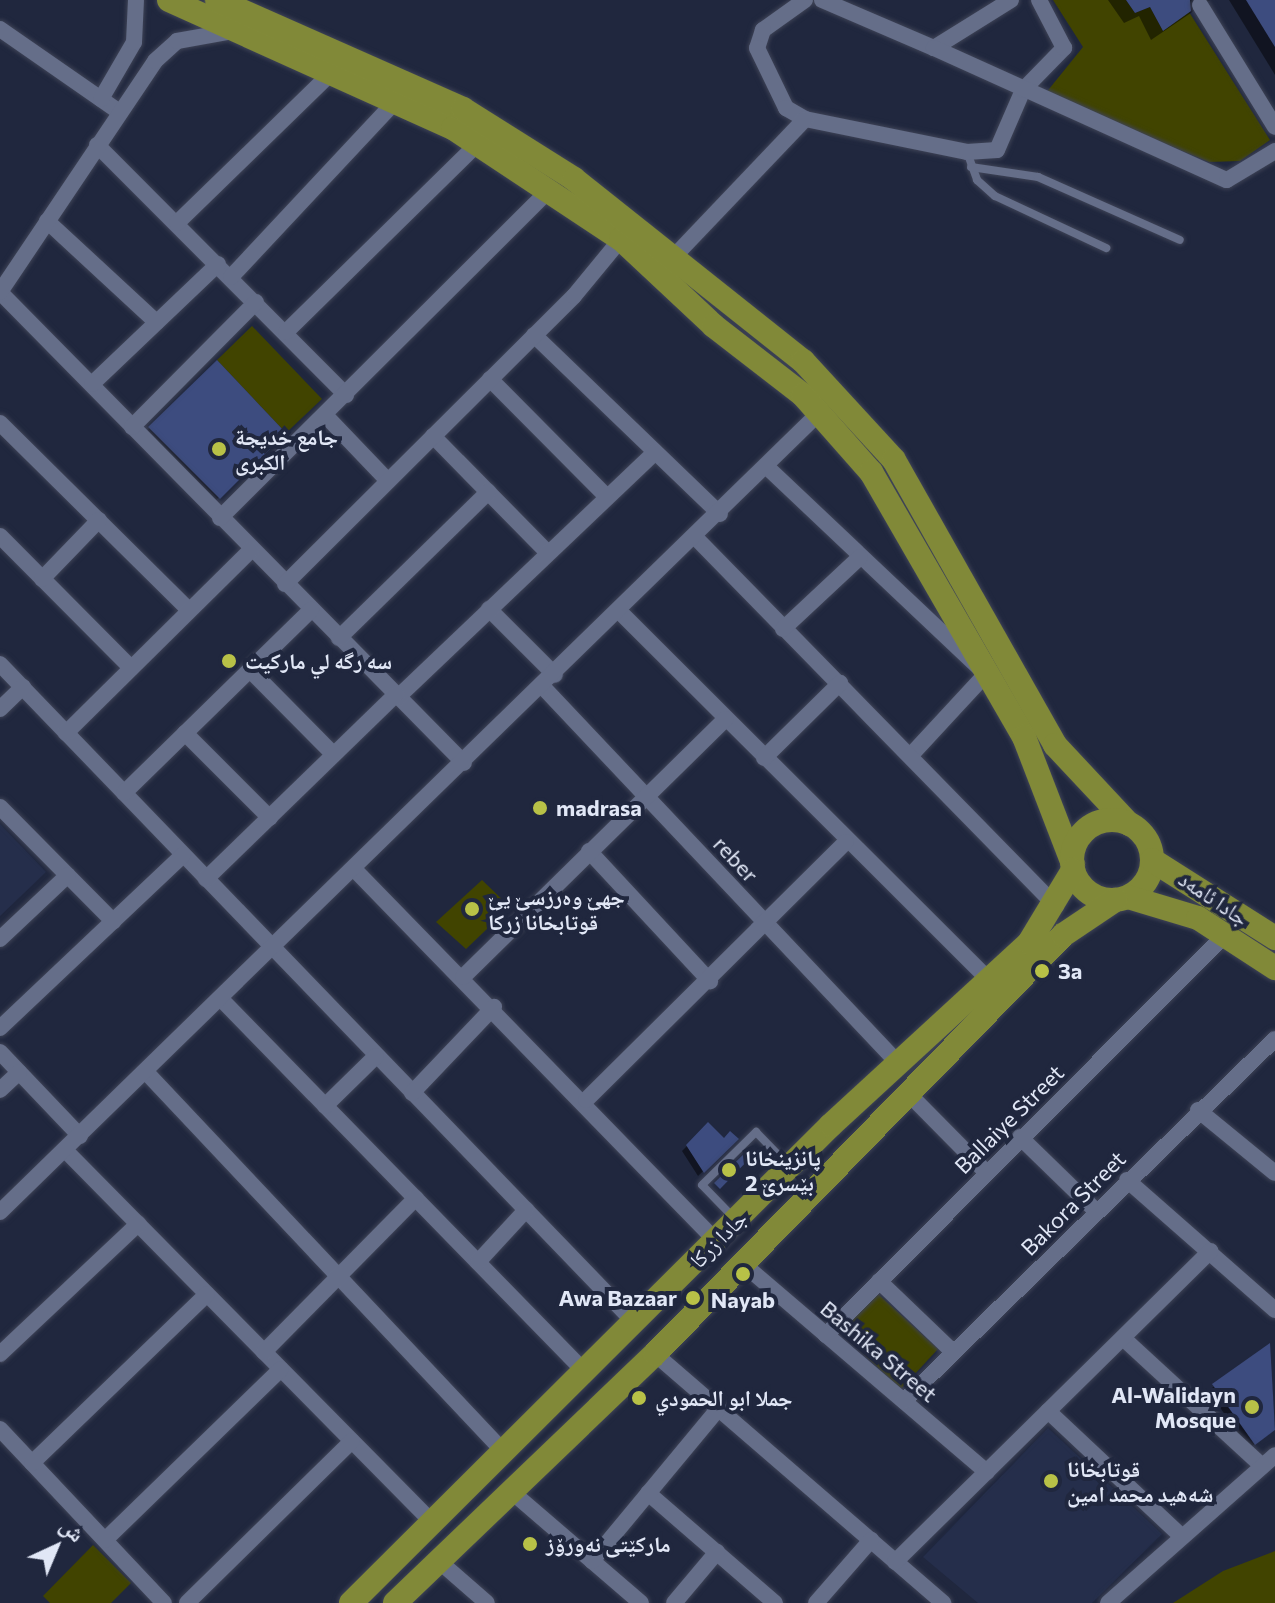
<!DOCTYPE html>
<html>
<head>
<meta charset="utf-8">
<style>
  body { margin:0 }
  #map { position:relative; width:1275px; height:1603px; overflow:hidden; background:#20273e; font-family:Commissioner,"Noto Naskh Arabic",sans-serif }
  div>[style] { position:absolute }
  .built>* { inset:0; background:#252e4b }
  .green>* { inset:0; background:#414400 }
  .shadow>* { inset:0; background:#0007 }
  .building>* { inset:0; background:#3d4c7f }
  .roads { filter:drop-shadow(0 0 2px #3e4356) drop-shadow(0 0 2px #3e4356) }
  .service>* { height:8px; margin:-4px; padding:0 4px; transform-origin:4px; border-radius:4px; background:#656e89 }
  .minor>* { height:16px; margin:-8px; padding:0 8px; transform-origin:8px; border-radius:8px; background:#656e89 }
  .primary>* { height:24px; margin:-12px; padding:0 12px; transform-origin:12px; border-radius:12px; background:#818938 }
  .primary>.ring { margin:-12px; padding:0; box-sizing:content-box; background:none; border:24px solid #818938; border-radius:50% }
  .dots>* { width:22px; height:22px; translate:-50% -50%; box-sizing:border-box; border:4px solid #20273e; border-radius:50% }
  span { translate:-50% -50%; white-space:nowrap; text-align:center; line-height:1.15; -webkit-text-stroke:8px #20273e; paint-order:stroke }
  .poi-label { font-size:22px; color:#e1e7f6; font-weight:700 }
  .left { translate:0 -50%; text-align:left }
  .right { translate:-100% -50%; text-align:right }
  .street-label { font-size:22px; color:#e1e7f6 }
  .north { position:absolute; left:16px; top:1507px; width:80px; height:80px; -webkit-text-stroke:6px #20273e; paint-order:stroke; rotate:44deg; font-size:22px; font-weight:700; line-height:32px; text-align:center; color:#e1e7f6 }
  .north::after { content:''; display:block; margin:auto; width:28px; height:36px; background:#e1e7f6; clip-path:polygon(50% 0,100% 100%,50% 72%,0 100%) }
</style>
</head>
<body>
<div id="map">
  <div class="built">
    <i style="clip-path:polygon(0 824px,46px 872px,0 916px)"></i>
    <i style="clip-path:polygon(1048px 1428px,1162px 1534px,1092px 1603px,978px 1603px,923px 1557px)"></i>
  </div>
  <div class="green">
    <i style="clip-path:polygon(1053px 0,1126px 0,1135px 13px,1150px 7px,1163px 31px,1189px 12px,1270px 140px,1240px 161px,1209px 162px,1045px 94px,1083px 47px)"></i>
    <i style="clip-path:polygon(252px 326px,322px 399px,286px 433px,217px 360px)"></i>
    <i style="clip-path:polygon(482px 880px,510px 907px,466px 949px,436px 922px)"></i>
    <i style="clip-path:polygon(877px 1293px,938px 1349px,901px 1389px,841px 1333px)"></i>
    <i style="clip-path:polygon(93px 1545px,131px 1583px,111px 1603px,50px 1603px,43px 1596px)"></i>
    <i style="clip-path:polygon(1275px 1551px,1275px 1603px,1173px 1603px,1223px 1571px)"></i>
  </div>
  <div class="shadow">
    <i style="clip-path:polygon(1108px 0,1210px 0,1151px 40px,1139px 16px,1124px 23px)"></i>
    <i style="clip-path:polygon(1229px 0,1275px 0,1275px 75px)"></i>
    <i style="clip-path:polygon(217px 363px,284px 433px,208px 508px,139px 438px)"></i>
    <i style="clip-path:polygon(708px 1125px,724px 1140px,736px 1139px,698px 1176px,682px 1151px)"></i>
    <i style="clip-path:polygon(1269px 1346px,1275px 1430px,1249px 1448px,1208px 1391px)"></i>
  </div>
  <div class="building">
    <i style="clip-path:polygon(1126px 0,1190px 0,1191px 11px,1163px 31px,1150px 7px,1135px 13px)"></i>
    <i style="clip-path:polygon(1246px 0,1275px 0,1275px 47px)"></i>
    <i style="clip-path:polygon(217px 360px,286px 433px,220px 499px,148px 427px)"></i>
    <i style="clip-path:polygon(708px 1122px,724px 1138px,730px 1131px,739px 1139px,704px 1173px,686px 1145px)"></i>
    <i style="clip-path:polygon(749px 1149px,754px 1154px,720px 1189px,714px 1183px)"></i>
    <i style="clip-path:polygon(1270px 1343px,1275px 1430px,1255px 1445px,1212px 1384px)"></i>
  </div>
  <div class="roads">
    <div class="service">
      <i style="left:967px;top:152px;width:30px;rotate:70deg"></i>
      <i style="left:977px;top:180px;width:24px;rotate:42deg"></i>
      <i style="left:995px;top:196px;width:123px;rotate:25.1deg"></i>
      <i style="left:971px;top:167px;width:68px;rotate:8.5deg"></i>
      <i style="left:1038px;top:177px;width:155px;rotate:23.9deg"></i>
      <i style="left:735px;top:1219px;width:47px;rotate:-134.1deg"></i>
      <i style="left:702px;top:1185px;width:76px;rotate:-44.5deg"></i>
      <i style="left:756px;top:1132px;width:45px;rotate:45.9deg"></i>
    </div>
    <div class="minor">
      <i style="left:805px;top:0;width:52px;rotate:144.5deg"></i>
      <i style="left:763px;top:30px;width:19px;rotate:108deg"></i>
      <i style="left:757px;top:48px;width:67px;rotate:64.2deg"></i>
      <i style="left:786px;top:108px;width:22px;rotate:30deg"></i>
      <i style="left:805px;top:119px;width:165px;rotate:11.5deg"></i>
      <i style="left:967px;top:152px;width:30px;rotate:-4deg"></i>
      <i style="left:997px;top:150px;width:65px;rotate:-66.6deg"></i>
      <i style="left:1023px;top:90px;width:59px;rotate:-45.7deg"></i>
      <i style="left:1064px;top:48px;width:54px;rotate:-117.5deg"></i>
      <i style="left:822px;top:0;width:122px;rotate:23.2deg"></i>
      <i style="left:1011px;top:0;width:91px;rotate:148.1deg"></i>
      <i style="left:934px;top:48px;width:321px;rotate:24.3deg"></i>
      <i style="left:1227px;top:180px;width:56px;rotate:-31.1deg"></i>
      <i style="left:1200px;top:5px;width:143px;rotate:58.4deg"></i>
      <i style="left:0;top:29px;width:144px;rotate:34.8deg"></i>
      <i style="left:101px;top:99px;width:66px;rotate:-59.9deg"></i>
      <i style="left:134px;top:42px;width:42px;rotate:-87.3deg"></i>
      <i style="left:97px;top:145px;width:353px;rotate:45.1deg"></i>
      <i style="left:47px;top:221px;width:149px;rotate:42.8deg"></i>
      <i style="left:177px;top:223px;width:215px;rotate:-44.2deg"></i>
      <i style="left:667px;top:264px;width:200px;rotate:-46.4deg"></i>
      <i style="left:231px;top:277px;width:240px;rotate:-46.9deg"></i>
      <i style="left:0;top:292px;width:661px;rotate:45.43deg"></i>
      <i style="left:0;top:292px;width:278px;rotate:-56.1deg"></i>
      <i style="left:155px;top:61px;width:30px;rotate:-42deg"></i>
      <i style="left:177px;top:41px;width:52px;rotate:-10deg"></i>
      <i style="left:286px;top:332px;width:269px;rotate:-44.5deg"></i>
      <i style="left:534px;top:335px;width:258px;rotate:43.9deg"></i>
      <i style="left:490px;top:379px;width:166px;rotate:45.2deg"></i>
      <i style="left:92px;top:384px;width:174px;rotate:-43.6deg"></i>
      <i style="left:325px;top:415px;width:91px;rotate:46.3deg"></i>
      <i style="left:0;top:423px;width:266px;rotate:44.7deg"></i>
      <i style="left:132px;top:427px;width:176px;rotate:-45.2deg"></i>
      <i style="left:433px;top:436px;width:164px;rotate:45.5deg"></i>
      <i style="left:768px;top:468px;width:300px;rotate:43.4deg"></i>
      <i style="left:986px;top:674px;width:110px;rotate:132.8deg"></i>
      <i style="left:220px;top:518px;width:465px;rotate:-44.9deg"></i>
      <i style="left:0;top:536px;width:186px;rotate:45.2deg"></i>
      <i style="left:696px;top:538px;width:515px;rotate:45.63deg"></i>
      <i style="left:42px;top:579px;width:82px;rotate:-46deg"></i>
      <i style="left:285px;top:584px;width:408px;rotate:-44.9deg"></i>
      <i style="left:574px;top:296px;width:74px;rotate:-50.5deg"></i>
      <i style="left:489px;top:609px;width:93px;rotate:45deg"></i>
      <i style="left:620px;top:612px;width:524px;rotate:44.92deg"></i>
      <i style="left:783px;top:629px;width:105px;rotate:-43.1deg"></i>
      <i style="left:339px;top:638px;width:209px;rotate:-44.4deg"></i>
      <i style="left:0;top:664px;width:915px;rotate:46.06deg"></i>
      <i style="left:250px;top:670px;width:118px;rotate:45.3deg"></i>
      <i style="left:543px;top:687px;width:516px;rotate:46.65deg"></i>
      <i style="left:398px;top:697px;width:355px;rotate:-43.6deg"></i>
      <i style="left:0;top:709px;width:32px;rotate:-44deg"></i>
      <i style="left:66px;top:733px;width:260px;rotate:-44.7deg"></i>
      <i style="left:185px;top:733px;width:120px;rotate:45deg"></i>
      <i style="left:764px;top:758px;width:107px;rotate:-44.6deg"></i>
      <i style="left:124px;top:793px;width:262px;rotate:-44.4deg"></i>
      <i style="left:0;top:807px;width:161px;rotate:45.3deg"></i>
      <i style="left:589px;top:851px;width:178px;rotate:47.1deg"></i>
      <i style="left:354px;top:869px;width:519px;rotate:45.78deg"></i>
      <i style="left:206px;top:879px;width:265px;rotate:-44.2deg"></i>
      <i style="left:0;top:939px;width:93px;rotate:-43.3deg"></i>
      <i style="left:463px;top:977px;width:368px;rotate:-44.5deg"></i>
      <i style="left:221px;top:999px;width:521px;rotate:45.7deg"></i>
      <i style="left:0;top:1028px;width:252px;rotate:-43.4deg"></i>
      <i style="left:0;top:1052px;width:116px;rotate:46.4deg"></i>
      <i style="left:146px;top:1072px;width:522px;rotate:46.71deg"></i>
      <i style="left:0;top:1090px;width:26px;rotate:-43deg"></i>
      <i style="left:907px;top:1092px;width:112px;rotate:45.4deg"></i>
      <i style="left:412px;top:1093px;width:119px;rotate:-46.4deg"></i>
      <i style="left:586px;top:1100px;width:366px;rotate:-44.8deg"></i>
      <i style="left:325px;top:1106px;width:71px;rotate:-44.4deg"></i>
      <i style="left:1198px;top:1110px;width:99px;rotate:39.3deg"></i>
      <i style="left:1020px;top:1137px;width:106px;rotate:44.2deg"></i>
      <i style="left:66px;top:1151px;width:521px;rotate:45.39deg"></i>
      <i style="left:1127px;top:1180px;width:197px;rotate:41.3deg"></i>
      <i style="left:0;top:1212px;width:1146px;rotate:-44.29deg"></i>
      <i style="left:478px;top:1262px;width:71px;rotate:-47.3deg"></i>
      <i style="left:742px;top:1263px;width:322px;rotate:40.5deg"></i>
      <i style="left:879px;top:1281px;width:103px;rotate:43.8deg"></i>
      <i style="left:826px;top:1335px;width:565px;rotate:-45.07deg"></i>
      <i style="left:1123px;top:1338px;width:189px;rotate:42.6deg"></i>
      <i style="left:264px;top:1352px;width:216px;rotate:-45.4deg"></i>
      <i style="left:0;top:1354px;width:190px;rotate:-43.3deg"></i>
      <i style="left:655px;top:1354px;width:381px;rotate:40.8deg"></i>
      <i style="left:904px;top:1401px;width:518px;rotate:-44.3deg"></i>
      <i style="left:1048px;top:1411px;width:181px;rotate:43.2deg"></i>
      <i style="left:0;top:1429px;width:239px;rotate:46.7deg"></i>
      <i style="left:32px;top:1463px;width:243px;rotate:-44deg"></i>
      <i style="left:512px;top:1492px;width:170px;rotate:40.7deg"></i>
      <i style="left:648px;top:1493px;width:168px;rotate:40.9deg"></i>
      <i style="left:105px;top:1540px;width:245px;rotate:-44.2deg"></i>
      <i style="left:592px;top:1561px;width:197px;rotate:-50.3deg"></i>
      <i style="left:440px;top:1562px;width:62px;rotate:41.1deg"></i>
      <i style="left:895px;top:1562px;width:443px;rotate:-44.6deg"></i>
      <i style="left:187px;top:1603px;width:231px;rotate:-44.5deg"></i>
      <i style="left:674px;top:1603px;width:67px;rotate:-49.9deg"></i>
      <i style="left:816px;top:1603px;width:84px;rotate:-48.9deg"></i>
      <i style="left:1108px;top:1603px;width:223px;rotate:-41.5deg"></i>
    </div>
    <div class="primary">
      <i style="left:169px;top:0;width:312px;rotate:24.3deg"></i>
      <i style="left:453px;top:128px;width:201px;rotate:33.5deg"></i>
      <i style="left:621px;top:239px;width:127px;rotate:43.1deg"></i>
      <i style="left:714px;top:326px;width:113px;rotate:37.8deg"></i>
      <i style="left:803px;top:395px;width:103px;rotate:48.6deg"></i>
      <i style="left:871px;top:472px;width:306px;rotate:60deg"></i>
      <i style="left:1024px;top:737px;width:136px;rotate:68.9deg"></i>
      <i style="left:217px;top:0;width:269px;rotate:23.9deg"></i>
      <i style="left:463px;top:109px;width:131px;rotate:32.2deg"></i>
      <i style="left:574px;top:179px;width:293px;rotate:38.5deg"></i>
      <i style="left:803px;top:361px;width:134px;rotate:47.4deg"></i>
      <i style="left:894px;top:460px;width:327px;rotate:60.5deg"></i>
      <i style="left:1055px;top:745px;width:108px;rotate:46.9deg"></i>
      <i class="ring" style="left:1072px;top:820px;width:56px;height:56px"></i>
      <i style="left:1152px;top:860px;width:146px;rotate:32.4deg"></i>
      <i style="left:1128px;top:897px;width:73px;rotate:16.7deg"></i>
      <i style="left:1198px;top:918px;width:92px;rotate:33deg"></i>
      <i style="left:351px;top:1603px;width:677px;rotate:-44.88deg"></i>
      <i style="left:831px;top:1125px;width:269px;rotate:-42.6deg"></i>
      <i style="left:1029px;top:943px;width:85px;rotate:-58.9deg"></i>
      <i style="left:395px;top:1603px;width:360px;rotate:-43.8deg"></i>
      <i style="left:655px;top:1354px;width:585px;rotate:-45.76deg"></i>
      <i style="left:1063px;top:935px;width:63px;rotate:-33.9deg"></i>
    </div>
  </div>
  <div class="dots">
    <i style="left:219px;top:449px;background:#b8c147"></i>
    <i style="left:229px;top:661px;background:#b8c147"></i>
    <i style="left:540px;top:808px;background:#b8c147"></i>
    <i style="left:472px;top:909px;background:#b8c147"></i>
    <i style="left:1042px;top:971px;background:#b8c147"></i>
    <i style="left:729px;top:1170px;background:#b8c147"></i>
    <i style="left:743px;top:1274px;background:#b8c147"></i>
    <i style="left:693px;top:1298px;background:#b8c147"></i>
    <i style="left:639px;top:1398px;background:#b8c147"></i>
    <i style="left:1252px;top:1407px;background:#b8c147"></i>
    <i style="left:1051px;top:1481px;background:#b8c147"></i>
    <i style="left:530px;top:1544px;background:#b8c147"></i>
  </div>
  <div class="poi-label">
    <span class="left" style="left:235px;top:449px">جامع خدیجة<br>الکبری</span>
    <span class="left" style="left:245px;top:661px">سه رگه لي ماركيت</span>
    <span class="left" style="left:556px;top:808px">madrasa</span>
    <span class="left" style="left:488px;top:909px">جھێ وەرزسێ یێ<br>قوتابخانا زرکا</span>
    <span class="left" style="left:1058px;top:971px">3a</span>
    <span class="left" style="left:745px;top:1170px">پانزینخانا<br>بێسرێ 2</span>
    <span class="right" style="left:677px;top:1298px">Awa Bazaar</span>
    <span style="left:743px;top:1300px">Nayab</span>
    <span class="right" style="left:1236px;top:1407px">Al-Walidayn<br>Mosque</span>
    <span class="left" style="left:655px;top:1398px">جملا ابو الحمودي</span>
    <span class="left" style="left:1067px;top:1481px">قوتابخانا<br>شەهید محمد امین</span>
    <span class="left" style="left:546px;top:1544px">مارکێتی نەورۆز</span>
  </div>
  <div class="street-label">
    <span style="left:736px;top:859px;rotate:47deg">reber</span>
    <span style="left:1214px;top:898px;rotate:34deg">جادا ئامەد</span>
    <span style="left:1009px;top:1119px;rotate:-45deg">Ballaiye Street</span>
    <span style="left:1073px;top:1203px;rotate:-45deg">Bakora Street</span>
    <span style="left:718px;top:1239px;rotate:-45deg">جادا زرکا</span>
    <span style="left:879px;top:1351px;rotate:40deg">Bashika Street</span>
  </div>
  <div class="north">ش</div>
</div>
</body>
</html>
